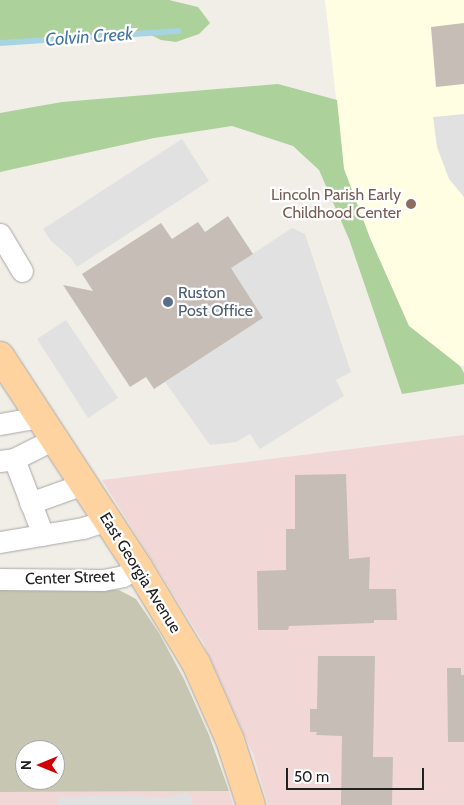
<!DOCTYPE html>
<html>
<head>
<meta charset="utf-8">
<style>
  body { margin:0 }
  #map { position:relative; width:464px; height:805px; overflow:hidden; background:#f1eee7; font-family:Cabin,sans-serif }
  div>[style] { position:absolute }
  .commercial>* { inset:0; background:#f2d7d7 }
  .education>* { inset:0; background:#fffee3 }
  .construction>* { inset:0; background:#c6c6b2 }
  .forest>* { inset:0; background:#acd19b }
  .parking>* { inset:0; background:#e1e1e1 }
  .stream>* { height:5.5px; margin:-2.75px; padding:0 2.75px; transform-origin:2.75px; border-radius:2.75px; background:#a7d4e0 }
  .building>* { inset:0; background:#c6bdb6 }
  .roads { filter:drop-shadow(0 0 1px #a8a8a8) drop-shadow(0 0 1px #a8a8a8) }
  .minor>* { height:21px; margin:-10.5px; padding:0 10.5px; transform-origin:10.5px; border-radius:10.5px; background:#fff }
  .major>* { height:28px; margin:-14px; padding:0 14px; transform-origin:14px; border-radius:14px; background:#fed39f }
  .dots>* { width:14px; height:14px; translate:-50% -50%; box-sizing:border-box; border:2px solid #fff; border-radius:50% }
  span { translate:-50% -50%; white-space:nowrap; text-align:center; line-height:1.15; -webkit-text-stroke:4.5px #fff; paint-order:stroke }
  .education-label { font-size:16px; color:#785e54 }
  .right { translate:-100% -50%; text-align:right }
  .service-label { font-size:16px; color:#4e5e75 }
  .left { translate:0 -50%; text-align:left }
  .street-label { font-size:16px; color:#212121 }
  .water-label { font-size:18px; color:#4376a4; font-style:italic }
  .north { position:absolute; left:15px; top:740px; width:50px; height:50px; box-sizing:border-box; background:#fff; border:1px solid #a6a6a6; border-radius:50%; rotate:270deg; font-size:14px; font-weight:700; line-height:20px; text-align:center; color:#212121 }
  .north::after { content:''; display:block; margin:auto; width:18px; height:22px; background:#d20004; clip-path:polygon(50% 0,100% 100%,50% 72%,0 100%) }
  .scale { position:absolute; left:286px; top:768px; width:138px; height:22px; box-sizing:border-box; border:2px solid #212121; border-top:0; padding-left:6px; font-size:15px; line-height:18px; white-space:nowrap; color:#212121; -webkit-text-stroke:4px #fff; paint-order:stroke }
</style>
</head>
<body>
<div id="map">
  <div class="commercial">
    <i style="clip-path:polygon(464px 435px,464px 805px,268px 805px,253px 754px,203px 642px,102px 480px)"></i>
    <i style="clip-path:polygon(229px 791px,233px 805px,0 805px,0 792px)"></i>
  </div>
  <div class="education">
    <i style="clip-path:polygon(325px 0,464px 0,464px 366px,460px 366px,409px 326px,370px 238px,344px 169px)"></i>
  </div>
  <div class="construction">
    <i style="clip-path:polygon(evenodd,0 590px,119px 590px,136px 599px,159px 633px,184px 679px,209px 735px,229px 791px,0 792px,0 590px,25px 750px,55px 750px,55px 780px,25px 780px,25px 750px)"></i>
  </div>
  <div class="forest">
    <i style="clip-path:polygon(0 0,169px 0,198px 7px,210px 23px,199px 34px,176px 42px,161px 40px,147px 33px,0 45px)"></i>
    <i style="clip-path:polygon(278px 84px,337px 100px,344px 169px,370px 238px,409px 326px,460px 366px,464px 373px,464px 384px,402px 394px,349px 239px,319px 170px,293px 146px,232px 126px,154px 138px,0 172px,0 113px,62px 102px)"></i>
  </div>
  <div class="parking">
    <i style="clip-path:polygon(464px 114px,464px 197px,449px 179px,437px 147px,433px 117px)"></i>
    <i style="clip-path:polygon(182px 139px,209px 181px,77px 267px,71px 258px,51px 241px,43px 229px)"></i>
    <i style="clip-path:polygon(292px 228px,305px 234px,351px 372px,336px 380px,344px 396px,260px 449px,250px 434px,236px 442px,210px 445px,165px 382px,263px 318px,231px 268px)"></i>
    <i style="clip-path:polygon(66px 320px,118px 398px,88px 418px,37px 339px)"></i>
    <i style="clip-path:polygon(187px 792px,192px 797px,192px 805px,58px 805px,58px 797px,124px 795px,168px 798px)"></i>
  </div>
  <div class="stream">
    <i style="left:0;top:43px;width:179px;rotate:-3.8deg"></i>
  </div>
  <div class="building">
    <i style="clip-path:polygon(464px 23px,464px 84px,436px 87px,431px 27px)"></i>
    <i style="clip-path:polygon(228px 216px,253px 254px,231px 268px,263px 318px,154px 389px,146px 377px,130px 387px,63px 285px,93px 291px,82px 274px,161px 223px,172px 239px,198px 222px,205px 232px)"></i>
    <i style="clip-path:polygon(346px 474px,349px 559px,370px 557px,369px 589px,396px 589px,397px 620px,374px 620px,374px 623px,289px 626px,288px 630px,258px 630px,257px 571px,286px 570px,286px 529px,295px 529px,295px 475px)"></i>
    <i style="clip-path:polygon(318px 656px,375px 656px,373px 757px,393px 757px,392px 805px,341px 805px,342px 736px,316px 735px,317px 732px,310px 732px,310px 709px,317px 709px)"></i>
    <i style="clip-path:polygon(447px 668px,461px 668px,461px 675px,464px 675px,464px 742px,448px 742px)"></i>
  </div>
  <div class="roads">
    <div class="minor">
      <i style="left:0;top:234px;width:43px;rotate:59.3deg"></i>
      <i style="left:0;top:424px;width:41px;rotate:-9.9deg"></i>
      <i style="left:14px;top:459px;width:81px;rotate:69.1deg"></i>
      <i style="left:0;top:461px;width:14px;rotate:-8deg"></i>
      <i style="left:14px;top:459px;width:45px;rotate:-26.6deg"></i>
      <i style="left:30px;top:503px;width:56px;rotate:-19.7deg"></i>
      <i style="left:0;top:542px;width:84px;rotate:-9.6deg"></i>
      <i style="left:83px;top:528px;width:25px;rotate:-18deg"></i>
      <i style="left:0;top:579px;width:103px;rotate:0.6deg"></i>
      <i style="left:103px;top:580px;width:20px;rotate:-11deg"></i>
      <i style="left:123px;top:576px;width:17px;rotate:-31deg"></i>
    </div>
    <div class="major">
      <i style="left:0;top:356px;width:252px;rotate:56.8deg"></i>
      <i style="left:138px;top:567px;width:112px;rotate:58.9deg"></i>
      <i style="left:196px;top:663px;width:84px;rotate:66.2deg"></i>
      <i style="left:230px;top:740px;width:68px;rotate:72.1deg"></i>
    </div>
  </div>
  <div class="dots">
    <i style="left:411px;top:204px;background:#8d6e63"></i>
    <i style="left:168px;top:302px;background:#5c6f8a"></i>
  </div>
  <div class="education-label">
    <span class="right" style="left:401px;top:204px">Lincoln Parish Early<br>Childhood Center</span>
  </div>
  <div class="service-label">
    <span class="left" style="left:178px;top:302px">Ruston<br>Post Office</span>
  </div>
  <div class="street-label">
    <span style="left:140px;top:573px;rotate:58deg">East Georgia Avenue</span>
    <span style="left:70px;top:578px;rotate:-2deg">Center Street</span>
  </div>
  <div class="water-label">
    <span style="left:89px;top:37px;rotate:-4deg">Colvin Creek</span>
  </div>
  <div class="north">N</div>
  <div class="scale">50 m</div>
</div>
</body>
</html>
